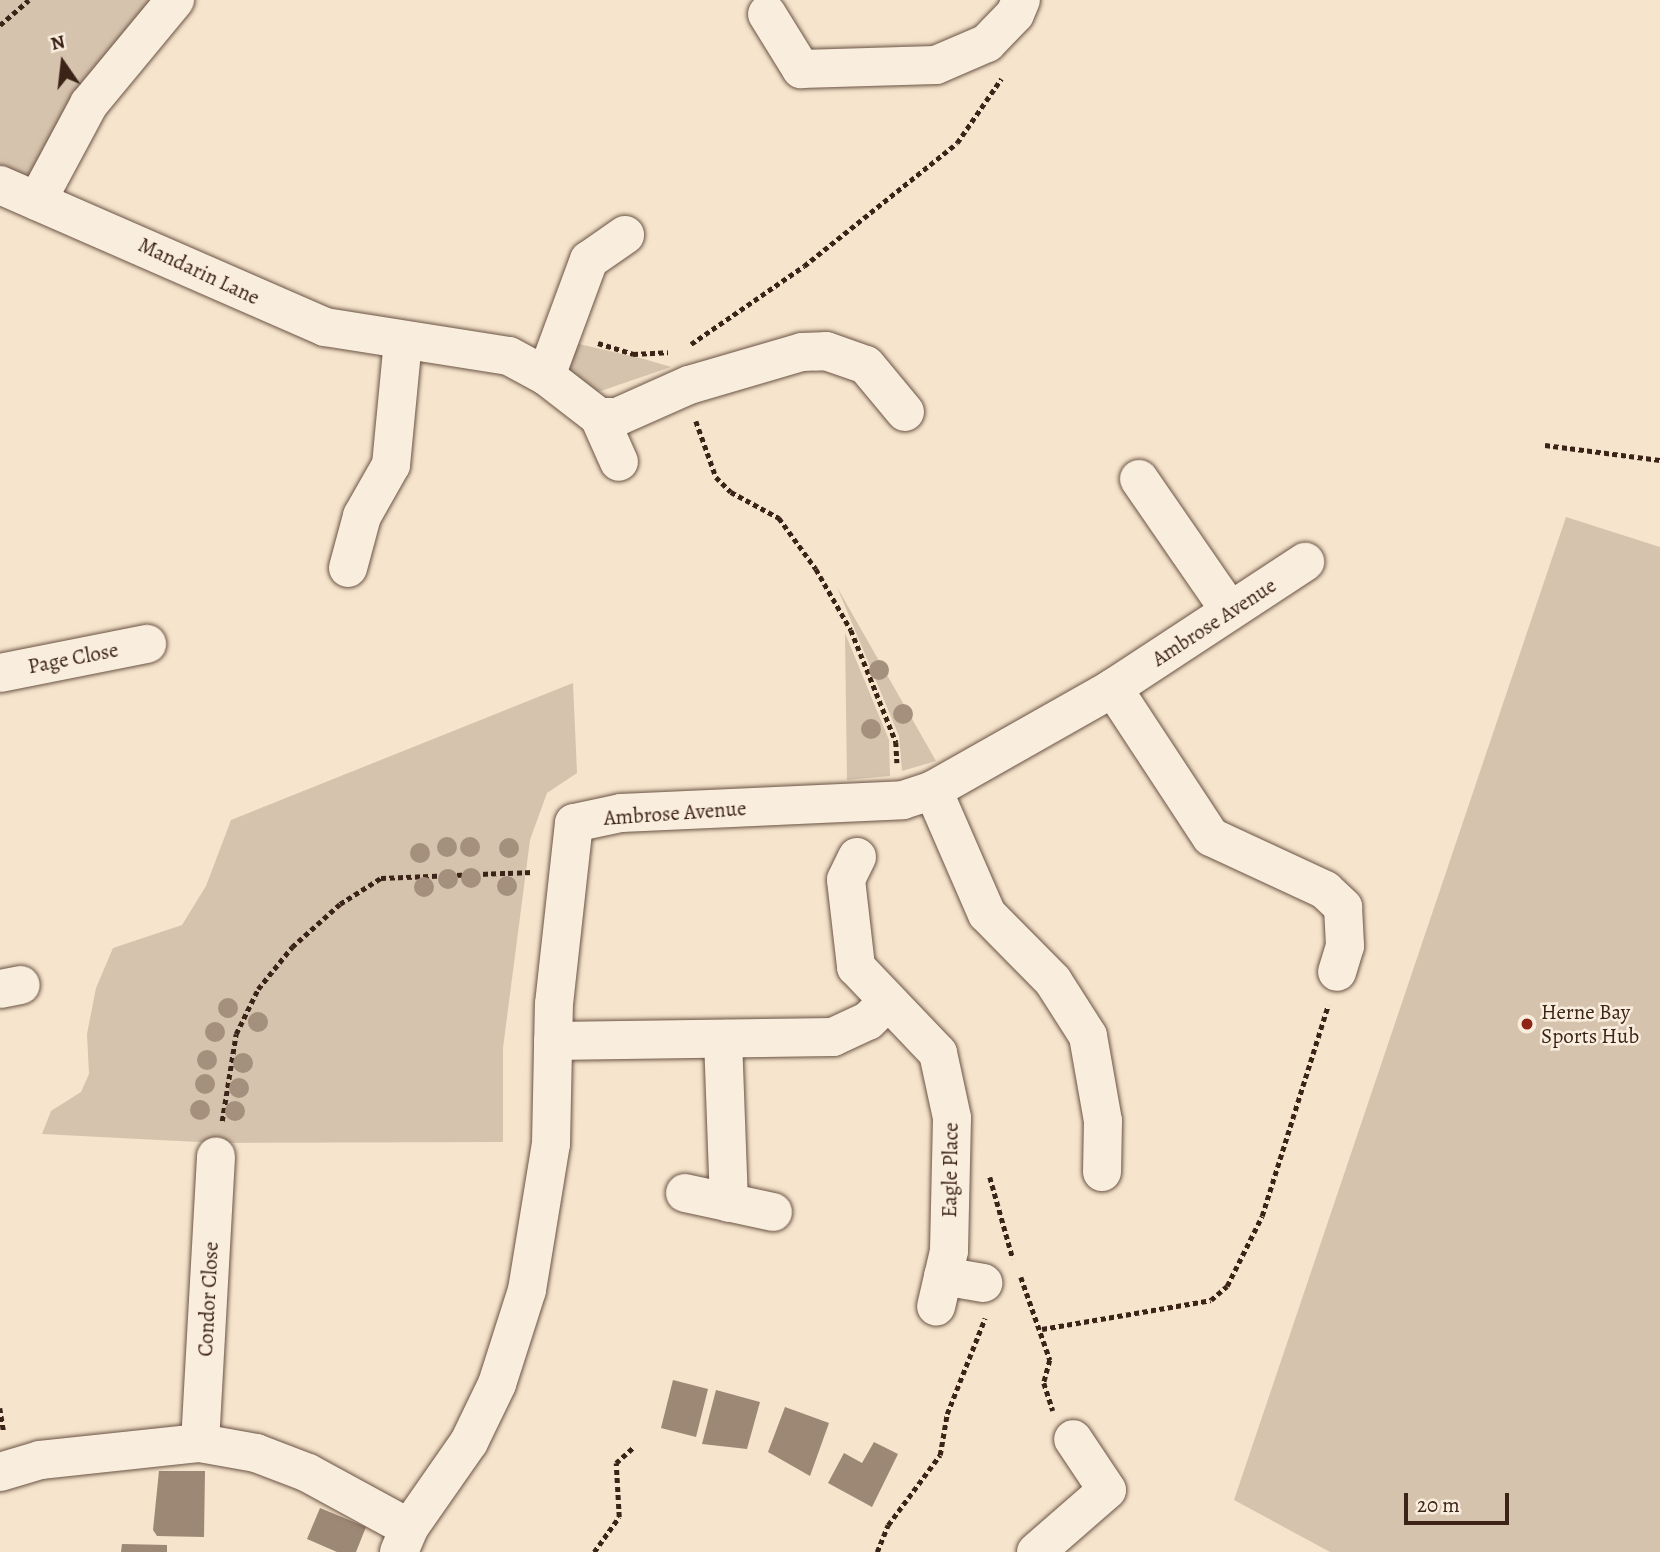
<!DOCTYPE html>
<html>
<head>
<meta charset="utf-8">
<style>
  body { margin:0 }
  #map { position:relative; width:1660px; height:1552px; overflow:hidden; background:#f6e4cc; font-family:Alegreya,serif }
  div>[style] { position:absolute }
  .green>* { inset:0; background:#d6c3ad }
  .building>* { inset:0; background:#9d8775 }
  .path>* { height:4.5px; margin-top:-2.25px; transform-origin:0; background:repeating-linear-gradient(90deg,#3c2317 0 5px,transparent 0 8.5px) }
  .roads { filter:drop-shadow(0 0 2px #6a5344) drop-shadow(0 0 2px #6a5344) }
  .minor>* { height:38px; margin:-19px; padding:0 19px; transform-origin:19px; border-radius:19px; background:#f9edde }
  .trees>* { width:20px; height:20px; margin:-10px; border-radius:50%; background:#a5907d }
  .dots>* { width:19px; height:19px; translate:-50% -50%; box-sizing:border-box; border:4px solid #f9edde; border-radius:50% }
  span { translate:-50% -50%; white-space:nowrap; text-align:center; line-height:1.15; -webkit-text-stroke:5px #f9edde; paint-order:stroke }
  .street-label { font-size:21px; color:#3c2317 }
  .poi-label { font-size:21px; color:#3c2317 }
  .left { translate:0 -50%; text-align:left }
  .north { position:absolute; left:28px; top:28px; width:70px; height:70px; -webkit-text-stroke:5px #f9edde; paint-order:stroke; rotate:346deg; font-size:19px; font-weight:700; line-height:28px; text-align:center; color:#3c2317 }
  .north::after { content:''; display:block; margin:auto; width:24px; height:32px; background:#3c2317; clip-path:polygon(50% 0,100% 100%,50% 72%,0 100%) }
  .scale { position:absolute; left:1404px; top:1493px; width:105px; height:32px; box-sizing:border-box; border:4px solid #3c2317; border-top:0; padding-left:9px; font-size:21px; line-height:24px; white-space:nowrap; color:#3c2317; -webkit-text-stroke:5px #f9edde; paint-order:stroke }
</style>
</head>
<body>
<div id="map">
  <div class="green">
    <i style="clip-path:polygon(0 0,154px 0,42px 168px,28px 175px,3px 170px,0 178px)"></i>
    <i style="clip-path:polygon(566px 341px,644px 359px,671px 367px,595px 393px,563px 380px)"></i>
    <i style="clip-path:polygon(1566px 517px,1660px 547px,1660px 1552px,1330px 1552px,1234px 1500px)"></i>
    <i style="clip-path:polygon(837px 587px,936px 761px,902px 771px,899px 736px)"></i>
    <i style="clip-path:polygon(845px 633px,889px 740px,890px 776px,847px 780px)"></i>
    <i style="clip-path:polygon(573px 683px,577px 773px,547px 793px,530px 840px,503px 1048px,503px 1142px,218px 1143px,42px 1134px,51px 1111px,81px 1092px,89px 1074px,87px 1034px,96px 988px,113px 948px,182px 925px,206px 886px,231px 820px)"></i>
  </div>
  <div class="building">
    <i style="clip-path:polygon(673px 1380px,708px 1389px,696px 1437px,661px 1428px)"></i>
    <i style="clip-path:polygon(716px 1390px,760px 1402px,747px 1449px,702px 1444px)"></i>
    <i style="clip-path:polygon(785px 1407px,829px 1423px,810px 1476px,768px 1452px)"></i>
    <i style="clip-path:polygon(874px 1442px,898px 1454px,872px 1507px,828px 1483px,844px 1453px,862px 1463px)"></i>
    <i style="clip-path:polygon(159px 1471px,205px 1471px,204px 1537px,157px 1536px,153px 1530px)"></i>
    <i style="clip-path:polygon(320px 1508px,366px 1527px,356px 1552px,337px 1552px,307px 1539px)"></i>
    <i style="clip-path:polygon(122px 1544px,167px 1545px,167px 1552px,121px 1552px)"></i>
  </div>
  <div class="path">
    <i style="left:0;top:25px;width:38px;rotate:-41deg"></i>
    <i style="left:598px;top:343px;width:37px;rotate:17deg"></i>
    <i style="left:633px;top:354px;width:35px;rotate:-3deg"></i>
    <i style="left:691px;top:344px;width:137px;rotate:-34.6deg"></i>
    <i style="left:804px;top:266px;width:196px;rotate:-38.8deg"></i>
    <i style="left:957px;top:143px;width:78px;rotate:-55.5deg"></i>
    <i style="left:696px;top:421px;width:59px;rotate:70.3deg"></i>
    <i style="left:716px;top:477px;width:21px;rotate:45deg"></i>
    <i style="left:731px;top:492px;width:55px;rotate:28.4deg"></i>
    <i style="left:779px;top:518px;width:63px;rotate:54deg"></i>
    <i style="left:816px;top:569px;width:70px;rotate:60.2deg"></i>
    <i style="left:851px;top:630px;width:121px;rotate:68.1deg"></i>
    <i style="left:896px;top:742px;width:21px;rotate:87deg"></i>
    <i style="left:1545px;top:445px;width:116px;rotate:7.4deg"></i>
    <i style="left:222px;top:1121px;width:88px;rotate:-80.9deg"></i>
    <i style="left:236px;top:1034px;width:50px;rotate:-63.9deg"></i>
    <i style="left:258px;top:989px;width:54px;rotate:-51deg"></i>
    <i style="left:292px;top:947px;width:64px;rotate:-41.9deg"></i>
    <i style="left:340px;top:904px;width:49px;rotate:-32.4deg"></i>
    <i style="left:381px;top:878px;width:152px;rotate:-2.3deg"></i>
    <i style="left:990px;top:1177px;width:85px;rotate:74.3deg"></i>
    <i style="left:1021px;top:1277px;width:88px;rotate:70.7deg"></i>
    <i style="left:1050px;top:1360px;width:24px;rotate:105deg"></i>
    <i style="left:1044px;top:1383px;width:29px;rotate:72deg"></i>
    <i style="left:1042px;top:1329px;width:171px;rotate:-9.7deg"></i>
    <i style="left:1211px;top:1300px;width:21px;rotate:-41deg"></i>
    <i style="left:1227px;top:1286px;width:78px;rotate:-63.4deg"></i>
    <i style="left:1262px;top:1216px;width:221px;rotate:-72.6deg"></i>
    <i style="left:0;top:1408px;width:24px;rotate:81deg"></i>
    <i style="left:594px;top:1552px;width:43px;rotate:-54.5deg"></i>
    <i style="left:619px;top:1517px;width:54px;rotate:-93.2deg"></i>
    <i style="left:616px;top:1463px;width:25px;rotate:-42deg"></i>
    <i style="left:877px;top:1552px;width:29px;rotate:-68deg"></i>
    <i style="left:888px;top:1525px;width:87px;rotate:-53.4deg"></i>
    <i style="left:940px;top:1455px;width:42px;rotate:-80.3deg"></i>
    <i style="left:947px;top:1414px;width:103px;rotate:-68.4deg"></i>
  </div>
  <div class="roads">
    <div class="minor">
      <i style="left:767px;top:14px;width:65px;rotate:58.3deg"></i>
      <i style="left:801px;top:69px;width:135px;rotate:-1.7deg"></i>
      <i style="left:936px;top:65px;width:56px;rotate:-23.3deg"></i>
      <i style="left:987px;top:43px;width:40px;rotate:-46deg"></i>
      <i style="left:1015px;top:14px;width:15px;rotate:-67deg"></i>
      <i style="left:0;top:185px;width:355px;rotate:23.6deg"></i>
      <i style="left:325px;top:327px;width:186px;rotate:9deg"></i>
      <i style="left:509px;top:356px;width:42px;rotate:28.4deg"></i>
      <i style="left:546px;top:376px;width:67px;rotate:37.7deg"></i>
      <i style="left:599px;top:417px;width:18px"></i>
      <i style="left:617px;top:417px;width:79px;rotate:-24deg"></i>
      <i style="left:689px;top:385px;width:118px;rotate:-16.3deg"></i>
      <i style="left:802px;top:352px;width:24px;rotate:-2deg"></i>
      <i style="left:826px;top:351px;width:42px;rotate:19.3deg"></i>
      <i style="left:866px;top:365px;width:61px;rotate:50.3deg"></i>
      <i style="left:37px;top:201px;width:110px;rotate:-61.8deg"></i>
      <i style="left:89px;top:104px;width:135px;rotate:-50.4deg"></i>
      <i style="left:546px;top:376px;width:124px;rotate:-69.7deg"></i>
      <i style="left:589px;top:260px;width:44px;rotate:-34.8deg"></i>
      <i style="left:599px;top:417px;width:49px;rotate:66deg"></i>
      <i style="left:1139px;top:479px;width:160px;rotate:55.4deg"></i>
      <i style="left:348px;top:568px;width:54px;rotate:-74.9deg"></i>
      <i style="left:362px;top:516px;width:59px;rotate:-60.4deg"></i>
      <i style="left:391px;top:465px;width:125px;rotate:-84.5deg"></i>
      <i style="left:0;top:673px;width:150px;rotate:-11.2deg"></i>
      <i style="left:1113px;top:688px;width:178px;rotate:56.7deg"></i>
      <i style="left:1211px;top:837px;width:126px;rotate:24.9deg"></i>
      <i style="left:1325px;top:890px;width:25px;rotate:43deg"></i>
      <i style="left:1343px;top:907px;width:39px;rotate:87deg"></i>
      <i style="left:1345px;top:946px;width:27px;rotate:107deg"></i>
      <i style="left:933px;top:790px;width:135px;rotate:66.5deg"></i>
      <i style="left:987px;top:914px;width:94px;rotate:45.4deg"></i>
      <i style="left:1053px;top:981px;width:65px;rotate:57.5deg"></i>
      <i style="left:1088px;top:1036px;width:86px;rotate:80deg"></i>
      <i style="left:1103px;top:1121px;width:51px;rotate:91.1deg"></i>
      <i style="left:857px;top:857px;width:25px;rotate:116deg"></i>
      <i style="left:846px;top:880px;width:88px;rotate:83.4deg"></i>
      <i style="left:856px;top:967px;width:119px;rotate:46.4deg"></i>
      <i style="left:938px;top:1053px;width:66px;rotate:77.8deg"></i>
      <i style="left:952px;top:1118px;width:133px;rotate:91.3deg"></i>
      <i style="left:949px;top:1251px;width:57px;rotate:103.1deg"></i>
      <i style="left:0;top:989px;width:21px;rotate:-11deg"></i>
      <i style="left:723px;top:1039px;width:164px;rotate:87.9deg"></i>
      <i style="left:553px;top:1041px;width:280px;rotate:-0.8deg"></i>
      <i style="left:833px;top:1037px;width:38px;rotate:-25deg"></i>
      <i style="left:868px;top:1021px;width:28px;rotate:-45deg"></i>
      <i style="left:685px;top:1193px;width:90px;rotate:12.2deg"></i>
      <i style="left:943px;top:1276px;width:41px;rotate:9.9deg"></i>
      <i style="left:200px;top:1443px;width:287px;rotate:-86.8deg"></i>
      <i style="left:0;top:1472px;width:42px;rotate:-16.7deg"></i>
      <i style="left:40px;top:1460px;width:161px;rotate:-6.1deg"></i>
      <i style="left:200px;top:1443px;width:57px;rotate:10.1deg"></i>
      <i style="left:256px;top:1453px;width:56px;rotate:21deg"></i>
      <i style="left:308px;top:1473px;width:115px;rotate:28.6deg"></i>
      <i style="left:399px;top:1552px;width:26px;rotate:-67deg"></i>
      <i style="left:409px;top:1528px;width:105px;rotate:-55.1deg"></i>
      <i style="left:469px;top:1442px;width:64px;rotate:-64.2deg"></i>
      <i style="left:497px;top:1384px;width:99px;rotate:-72.3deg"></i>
      <i style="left:527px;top:1290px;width:148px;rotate:-80.7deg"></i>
      <i style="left:551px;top:1144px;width:140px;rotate:-88.8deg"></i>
      <i style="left:554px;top:1004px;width:182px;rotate:-83.7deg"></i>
      <i style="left:574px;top:823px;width:48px;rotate:-12deg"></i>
      <i style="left:621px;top:813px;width:282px;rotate:-2.6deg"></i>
      <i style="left:903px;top:800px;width:32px;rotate:-18deg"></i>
      <i style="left:933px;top:790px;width:207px;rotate:-29.5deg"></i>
      <i style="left:1113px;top:688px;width:230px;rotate:-33.3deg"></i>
      <i style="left:1036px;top:1552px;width:94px;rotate:-41.1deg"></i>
      <i style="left:1107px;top:1490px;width:61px;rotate:-123.7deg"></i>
    </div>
  </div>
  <div class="trees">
    <i style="left:879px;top:670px"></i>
    <i style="left:903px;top:714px"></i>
    <i style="left:871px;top:729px"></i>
    <i style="left:447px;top:847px"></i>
    <i style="left:470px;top:847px"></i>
    <i style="left:509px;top:848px"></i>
    <i style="left:420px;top:853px"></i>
    <i style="left:471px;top:878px"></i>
    <i style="left:448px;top:879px"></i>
    <i style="left:507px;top:886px"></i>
    <i style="left:424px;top:887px"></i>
    <i style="left:228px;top:1008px"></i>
    <i style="left:258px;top:1022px"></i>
    <i style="left:215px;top:1032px"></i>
    <i style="left:207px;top:1060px"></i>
    <i style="left:243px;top:1063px"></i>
    <i style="left:205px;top:1084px"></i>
    <i style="left:239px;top:1088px"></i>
    <i style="left:200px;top:1110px"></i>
    <i style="left:235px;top:1111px"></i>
  </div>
  <div class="dots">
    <i style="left:1527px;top:1024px;background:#8f2418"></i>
  </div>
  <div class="street-label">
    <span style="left:199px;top:271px;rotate:25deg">Mandarin Lane</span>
    <span style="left:1214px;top:622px;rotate:-33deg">Ambrose Avenue</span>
    <span style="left:73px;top:658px;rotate:-11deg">Page Close</span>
    <span style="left:675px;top:813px;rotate:-4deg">Ambrose Avenue</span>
    <span style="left:950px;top:1170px;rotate:-89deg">Eagle Place</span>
    <span style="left:208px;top:1299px;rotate:-87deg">Condor Close</span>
  </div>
  <div class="poi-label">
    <span class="left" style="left:1541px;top:1024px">Herne Bay<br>Sports Hub</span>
  </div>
  <div class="north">N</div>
  <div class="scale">20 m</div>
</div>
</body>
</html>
